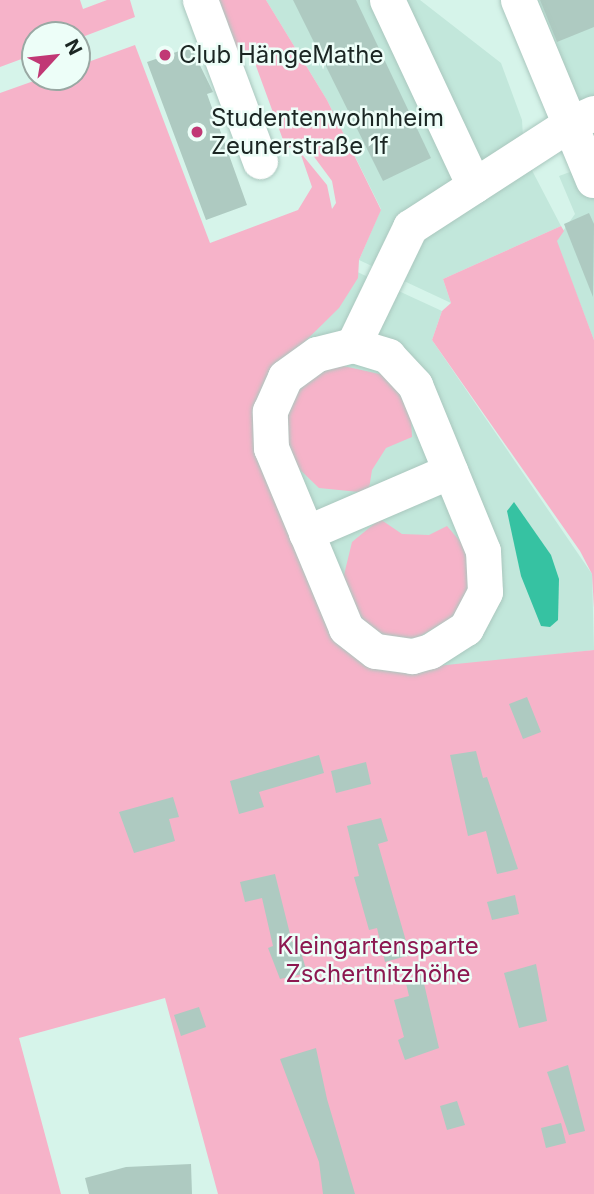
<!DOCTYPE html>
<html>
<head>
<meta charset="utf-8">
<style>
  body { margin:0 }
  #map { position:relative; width:594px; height:1194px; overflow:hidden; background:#d6f4ea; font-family:Inter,sans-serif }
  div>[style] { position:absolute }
  .built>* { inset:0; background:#c2e7db }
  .green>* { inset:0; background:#f6b3c9 }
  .water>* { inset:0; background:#36c2a2 }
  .building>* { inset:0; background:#aecac1 }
  .roads { filter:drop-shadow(0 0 2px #aac7be) drop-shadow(0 0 2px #aac7be) }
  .minor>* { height:35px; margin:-17.5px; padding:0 17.5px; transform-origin:17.5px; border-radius:17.5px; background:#fff }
  .dots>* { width:19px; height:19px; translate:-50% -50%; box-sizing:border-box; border:4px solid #edfef8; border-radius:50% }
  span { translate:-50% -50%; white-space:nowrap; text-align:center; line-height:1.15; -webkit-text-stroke:5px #edfef8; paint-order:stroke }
  .poi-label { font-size:24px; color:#1b2623 }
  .left { translate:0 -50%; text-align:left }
  .park-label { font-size:24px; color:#8c1850 }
  .north { position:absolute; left:21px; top:21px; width:70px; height:70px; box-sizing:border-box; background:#edfef8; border:2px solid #99a8a3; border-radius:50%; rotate:63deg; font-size:19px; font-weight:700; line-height:28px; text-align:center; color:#1b2623 }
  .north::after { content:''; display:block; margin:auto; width:24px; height:32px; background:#c13875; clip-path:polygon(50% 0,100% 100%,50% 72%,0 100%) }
</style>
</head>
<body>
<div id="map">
  <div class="built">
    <i style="clip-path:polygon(266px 0,420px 0,501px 63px,522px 120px,524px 155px,561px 226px,443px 279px,451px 303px,359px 260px,381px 209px,327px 100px)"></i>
    <i style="clip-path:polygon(506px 0,594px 0,594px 340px,556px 241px,575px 214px,559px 176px,581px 168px)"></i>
    <i style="clip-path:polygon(353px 270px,442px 311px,432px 340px,592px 574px,594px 650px,452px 666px,390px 693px,221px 391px)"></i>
  </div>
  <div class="green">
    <i style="clip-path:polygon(0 0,80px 0,83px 9px,107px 0,130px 0,135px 17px,77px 39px,77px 35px,35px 35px,35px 54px,0 67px)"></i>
    <i style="clip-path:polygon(209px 0,266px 0,327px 100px,381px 210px,359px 260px,358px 278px,339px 308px,273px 373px,321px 611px,407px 669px,594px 650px,594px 1194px,218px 1194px,165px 998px,19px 1038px,61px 1194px,0 1194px,0 93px,45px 77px,77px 77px,77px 66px,135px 45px,210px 243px,298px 210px,312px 187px,300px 152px,327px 185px,332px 209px,336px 203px,332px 181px,312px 154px,298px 146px,286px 148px,252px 55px,232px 61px)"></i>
    <i style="clip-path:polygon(561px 226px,564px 231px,557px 241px,594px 340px,594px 608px,592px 574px,580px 551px,432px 340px,442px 311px,451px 303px,443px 279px)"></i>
    <i style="clip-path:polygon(339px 365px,384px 375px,395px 385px,411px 417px,412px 437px,386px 448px,372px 470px,369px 489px,359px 492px,319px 488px,293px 463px,286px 446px,287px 409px,295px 393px,321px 370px)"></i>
    <i style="clip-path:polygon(380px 519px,402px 534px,429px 535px,447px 526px,465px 547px,472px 575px,460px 613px,416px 639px,384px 636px,358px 617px,343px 579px,352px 542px)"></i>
  </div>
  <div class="water">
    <i style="clip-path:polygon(514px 502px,551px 555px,559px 579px,558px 620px,550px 627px,541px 626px,521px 576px,507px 511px)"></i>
  </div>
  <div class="building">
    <i style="clip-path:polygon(293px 0,356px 0,431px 158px,383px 181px)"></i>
    <i style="clip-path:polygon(540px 0,594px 0,594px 27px,557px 42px)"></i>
    <i style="clip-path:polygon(191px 47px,213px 92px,207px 94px,247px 205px,206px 220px,147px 62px)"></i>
    <i style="clip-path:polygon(589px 213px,594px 224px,593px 297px,564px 224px)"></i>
    <i style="clip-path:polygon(527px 697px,541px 732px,523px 739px,509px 704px)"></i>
    <i style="clip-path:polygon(476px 751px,483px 778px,487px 777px,518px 869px,497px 874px,486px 831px,468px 836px,450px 755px)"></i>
    <i style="clip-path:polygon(319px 755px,324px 773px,259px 792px,264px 807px,239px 814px,230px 781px)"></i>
    <i style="clip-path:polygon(366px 762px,371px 784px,336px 793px,331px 771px)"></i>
    <i style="clip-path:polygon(173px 797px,179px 817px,169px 819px,175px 841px,134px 853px,119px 812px)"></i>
    <i style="clip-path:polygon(381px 818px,388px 841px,378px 844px,410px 955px,385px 962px,377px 928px,369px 930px,354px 877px,359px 876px,347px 826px)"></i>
    <i style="clip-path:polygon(275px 874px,292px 942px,298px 941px,307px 973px,280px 979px,268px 948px,273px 946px,262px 898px,245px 902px,240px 882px)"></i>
    <i style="clip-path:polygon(515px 895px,519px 914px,492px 920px,487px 902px)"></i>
    <i style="clip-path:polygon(536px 964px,547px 1021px,519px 1028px,504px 973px)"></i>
    <i style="clip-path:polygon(422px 975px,439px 1048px,405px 1060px,398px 1040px,404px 1037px,394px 1000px,409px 996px,405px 979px)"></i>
    <i style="clip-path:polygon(199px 1007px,206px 1027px,181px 1036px,174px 1015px)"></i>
    <i style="clip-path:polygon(316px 1048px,327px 1099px,355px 1194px,323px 1194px,319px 1162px,280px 1059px)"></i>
    <i style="clip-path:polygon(568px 1065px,585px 1131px,569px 1135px,547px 1072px)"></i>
    <i style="clip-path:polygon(457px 1101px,465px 1125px,447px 1130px,440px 1106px)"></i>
    <i style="clip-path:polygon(561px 1123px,566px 1143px,546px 1148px,541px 1128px)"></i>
    <i style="clip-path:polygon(191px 1164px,192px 1194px,89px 1194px,85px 1178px,126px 1167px)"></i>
  </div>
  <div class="roads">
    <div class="minor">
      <i style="left:200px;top:0;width:172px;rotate:69.6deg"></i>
      <i style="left:387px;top:0;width:205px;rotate:64.9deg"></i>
      <i style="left:518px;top:0;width:195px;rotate:67.4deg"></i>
      <i style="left:353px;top:345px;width:37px;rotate:17deg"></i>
      <i style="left:388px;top:356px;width:40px;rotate:47deg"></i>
      <i style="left:415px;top:385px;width:179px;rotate:67.7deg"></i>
      <i style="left:483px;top:551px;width:41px;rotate:87.2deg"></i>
      <i style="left:485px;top:592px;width:41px;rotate:117.8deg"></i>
      <i style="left:466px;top:628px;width:43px;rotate:147.4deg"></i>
      <i style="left:430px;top:651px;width:19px;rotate:164deg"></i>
      <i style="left:412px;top:656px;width:37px;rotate:-172deg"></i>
      <i style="left:375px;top:651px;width:37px;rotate:-142deg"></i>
      <i style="left:346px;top:628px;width:195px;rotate:-112.6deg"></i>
      <i style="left:271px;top:448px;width:37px;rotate:-92deg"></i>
      <i style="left:270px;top:411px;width:37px;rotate:-66deg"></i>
      <i style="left:285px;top:377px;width:39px;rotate:-36deg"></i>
      <i style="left:317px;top:354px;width:37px;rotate:-14deg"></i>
      <i style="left:353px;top:345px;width:131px;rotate:-64.2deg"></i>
      <i style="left:410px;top:227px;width:189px;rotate:-32.9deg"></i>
      <i style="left:569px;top:124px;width:27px;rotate:-24deg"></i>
      <i style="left:306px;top:533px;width:157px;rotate:-23.3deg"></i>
    </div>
  </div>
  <div class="dots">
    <i style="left:165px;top:55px;background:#c13875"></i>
    <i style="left:197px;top:132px;background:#c13875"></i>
  </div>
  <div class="poi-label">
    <span class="left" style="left:179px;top:55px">Club HängeMathe</span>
    <span class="left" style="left:211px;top:132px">Studentenwohnheim<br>Zeunerstraße 1f</span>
  </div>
  <div class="park-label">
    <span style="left:378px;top:960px">Kleingartensparte<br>Zschertnitzhöhe</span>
  </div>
  <div class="north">N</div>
</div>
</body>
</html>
